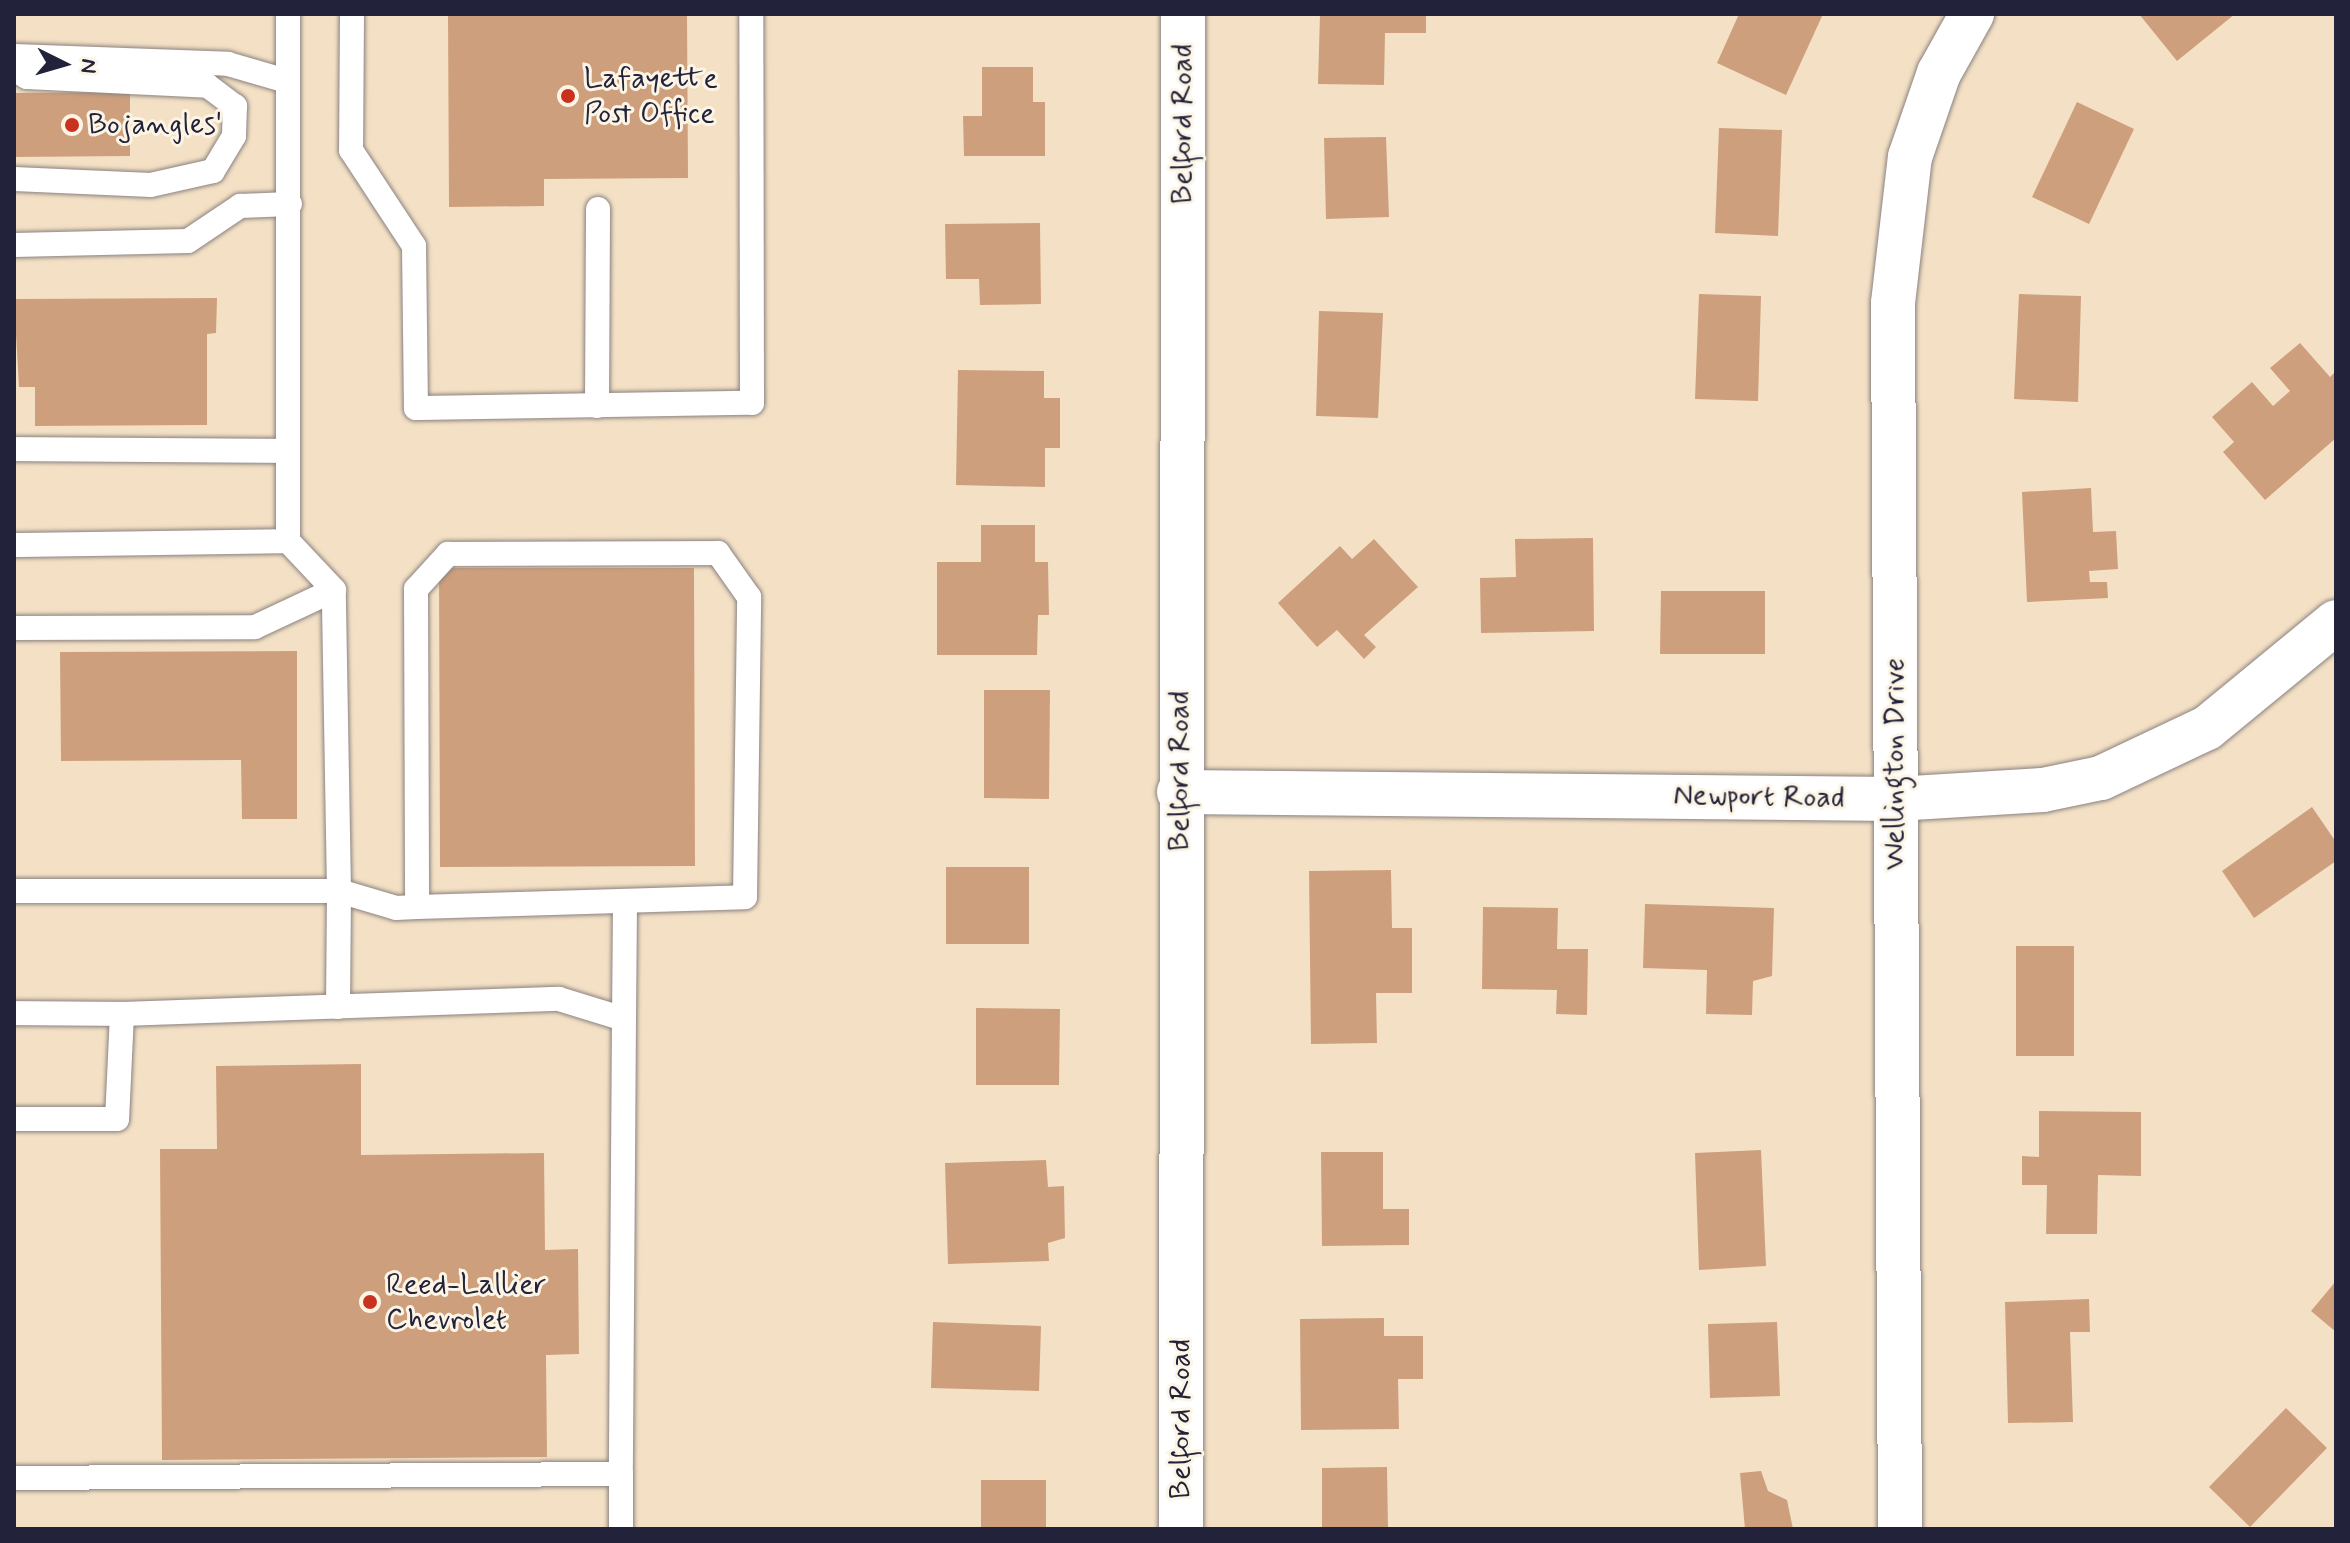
<!DOCTYPE html>
<html>
<head>
<meta charset="utf-8">
<style>
  body { margin:0 }
  #map { position:relative; width:2350px; height:1543px; overflow:hidden; background:#f4e1c5; font-family:Mynerve,sans-serif }
  div>[style] { position:absolute }
  .building>* { inset:0; background:#ce9f7c }
  .roads { filter:drop-shadow(0 0 2px #8b8280) drop-shadow(0 0 2px #8b8280) }
  .service>* { height:24px; margin:-12px; padding:0 12px; transform-origin:12px; border-radius:12px; background:#fff }
  .minor>* { height:44px; margin:-22px; padding:0 22px; transform-origin:22px; border-radius:22px; background:#fff }
  .dots>* { width:22px; height:22px; translate:-50% -50%; box-sizing:border-box; border:4px solid #fcf5e5; border-radius:50% }
  span { translate:-50% -50%; white-space:nowrap; text-align:center; line-height:1.15; -webkit-text-stroke:6px #fcf5e5; paint-order:stroke }
  .poi-label { font-size:30px; color:#22223b }
  .left { translate:0 -50%; text-align:left }
  .street-label { font-size:30px; color:#22223b }
  .frame { position:absolute; inset:0; border:16px solid #22223b; pointer-events:none }
  .north { position:absolute; left:24px; top:24px; width:80px; height:80px; -webkit-text-stroke:6px #fcf5e5; paint-order:stroke; rotate:95deg; font-size:22px; font-weight:700; line-height:32px; text-align:center; color:#22223b }
  .north::after { content:''; display:block; margin:auto; width:28px; height:36px; background:#22223b; clip-path:polygon(50% 0,100% 100%,50% 72%,0 100%) }
</style>
</head>
<body>
<div id="map">
  <div class="building">
    <i style="clip-path:polygon(448px 14px,687px 14px,688px 178px,544px 179px,544px 206px,449px 207px)"></i>
    <i style="clip-path:polygon(1320px 14px,1426px 14px,1426px 33px,1385px 33px,1384px 85px,1318px 84px)"></i>
    <i style="clip-path:polygon(1739px 14px,1823px 14px,1786px 95px,1717px 63px)"></i>
    <i style="clip-path:polygon(2139px 14px,2235px 14px,2177px 61px)"></i>
    <i style="clip-path:polygon(982px 67px,1033px 67px,1033px 102px,1045px 102px,1045px 156px,964px 156px,963px 116px,982px 116px)"></i>
    <i style="clip-path:polygon(130px 92px,130px 156px,14px 157px,14px 93px)"></i>
    <i style="clip-path:polygon(2077px 102px,2134px 129px,2089px 224px,2032px 197px)"></i>
    <i style="clip-path:polygon(1719px 128px,1782px 130px,1778px 236px,1715px 233px)"></i>
    <i style="clip-path:polygon(1386px 137px,1389px 217px,1326px 219px,1324px 138px)"></i>
    <i style="clip-path:polygon(1040px 223px,1041px 304px,980px 305px,979px 279px,946px 279px,945px 224px)"></i>
    <i style="clip-path:polygon(1699px 294px,1761px 296px,1758px 401px,1695px 399px)"></i>
    <i style="clip-path:polygon(2019px 294px,2081px 296px,2078px 402px,2014px 399px)"></i>
    <i style="clip-path:polygon(217px 298px,216px 333px,207px 334px,207px 425px,35px 426px,35px 387px,19px 387px,14px 299px)"></i>
    <i style="clip-path:polygon(1319px 311px,1383px 313px,1378px 418px,1316px 416px)"></i>
    <i style="clip-path:polygon(2300px 343px,2330px 377px,2336px 371px,2336px 438px,2265px 500px,2223px 452px,2234px 442px,2212px 417px,2252px 382px,2273px 406px,2290px 391px,2270px 368px)"></i>
    <i style="clip-path:polygon(958px 370px,1044px 371px,1044px 398px,1060px 398px,1060px 448px,1045px 448px,1045px 487px,956px 485px)"></i>
    <i style="clip-path:polygon(2091px 488px,2093px 532px,2116px 531px,2118px 569px,2089px 571px,2090px 582px,2107px 582px,2108px 598px,2027px 602px,2022px 492px)"></i>
    <i style="clip-path:polygon(981px 525px,1035px 525px,1035px 562px,1048px 562px,1049px 615px,1038px 615px,1037px 655px,937px 655px,937px 562px,981px 562px)"></i>
    <i style="clip-path:polygon(1593px 538px,1594px 631px,1481px 633px,1480px 578px,1516px 577px,1515px 539px)"></i>
    <i style="clip-path:polygon(1374px 539px,1418px 587px,1364px 635px,1376px 647px,1364px 659px,1337px 630px,1317px 647px,1278px 603px,1340px 546px,1352px 559px)"></i>
    <i style="clip-path:polygon(439px 568px,694px 568px,695px 866px,440px 867px)"></i>
    <i style="clip-path:polygon(1661px 591px,1765px 591px,1765px 654px,1660px 654px)"></i>
    <i style="clip-path:polygon(297px 651px,297px 819px,242px 819px,241px 760px,61px 761px,60px 652px)"></i>
    <i style="clip-path:polygon(984px 690px,1050px 690px,1049px 799px,984px 798px)"></i>
    <i style="clip-path:polygon(2312px 807px,2336px 842px,2336px 861px,2254px 918px,2222px 871px)"></i>
    <i style="clip-path:polygon(946px 867px,1029px 867px,1029px 944px,946px 944px)"></i>
    <i style="clip-path:polygon(1391px 870px,1392px 928px,1412px 928px,1412px 993px,1376px 993px,1377px 1043px,1311px 1044px,1309px 871px)"></i>
    <i style="clip-path:polygon(1645px 904px,1774px 908px,1772px 976px,1753px 981px,1752px 1015px,1706px 1014px,1707px 970px,1643px 968px)"></i>
    <i style="clip-path:polygon(1483px 907px,1558px 908px,1557px 949px,1588px 949px,1587px 1015px,1556px 1014px,1557px 990px,1482px 989px)"></i>
    <i style="clip-path:polygon(2016px 946px,2074px 946px,2074px 1056px,2016px 1056px)"></i>
    <i style="clip-path:polygon(976px 1008px,1060px 1009px,1059px 1085px,976px 1085px)"></i>
    <i style="clip-path:polygon(361px 1064px,361px 1155px,544px 1153px,545px 1250px,578px 1249px,579px 1354px,546px 1355px,547px 1457px,162px 1460px,160px 1149px,217px 1149px,216px 1066px)"></i>
    <i style="clip-path:polygon(2039px 1111px,2141px 1112px,2141px 1176px,2098px 1175px,2097px 1234px,2046px 1234px,2047px 1185px,2022px 1185px,2022px 1156px,2039px 1157px)"></i>
    <i style="clip-path:polygon(1761px 1150px,1766px 1266px,1699px 1270px,1695px 1153px)"></i>
    <i style="clip-path:polygon(1321px 1152px,1383px 1152px,1383px 1209px,1409px 1209px,1409px 1245px,1322px 1246px)"></i>
    <i style="clip-path:polygon(1046px 1160px,1048px 1187px,1064px 1186px,1065px 1238px,1048px 1243px,1049px 1261px,948px 1264px,945px 1163px)"></i>
    <i style="clip-path:polygon(2336px 1281px,2336px 1332px,2311px 1311px)"></i>
    <i style="clip-path:polygon(2089px 1299px,2090px 1332px,2070px 1332px,2073px 1422px,2008px 1423px,2005px 1302px)"></i>
    <i style="clip-path:polygon(1384px 1318px,1384px 1336px,1423px 1336px,1423px 1379px,1398px 1379px,1399px 1429px,1301px 1430px,1300px 1319px)"></i>
    <i style="clip-path:polygon(933px 1322px,1041px 1326px,1039px 1391px,931px 1388px)"></i>
    <i style="clip-path:polygon(1777px 1322px,1780px 1396px,1710px 1398px,1708px 1324px)"></i>
    <i style="clip-path:polygon(2286px 1408px,2327px 1448px,2250px 1527px,2209px 1487px)"></i>
    <i style="clip-path:polygon(1387px 1467px,1388px 1529px,1322px 1529px,1322px 1468px)"></i>
    <i style="clip-path:polygon(1761px 1471px,1768px 1491px,1787px 1500px,1793px 1529px,1745px 1529px,1740px 1473px)"></i>
    <i style="clip-path:polygon(981px 1480px,1046px 1480px,1046px 1529px,981px 1529px)"></i>
  </div>
  <div class="roads">
    <div class="service">
      <i style="left:352px;top:14px;width:136px;rotate:90.4deg"></i>
      <i style="left:351px;top:150px;width:115px;rotate:56.7deg"></i>
      <i style="left:414px;top:246px;width:162px;rotate:89.3deg"></i>
      <i style="left:416px;top:408px;width:336px;rotate:-0.9deg"></i>
      <i style="left:752px;top:403px;width:389px;rotate:-90.1deg"></i>
      <i style="left:14px;top:56px;width:214px;rotate:2.1deg"></i>
      <i style="left:228px;top:64px;width:61px;rotate:16.1deg"></i>
      <i style="left:14px;top:69px;width:15px;rotate:32deg"></i>
      <i style="left:27px;top:77px;width:181px;rotate:2.8deg"></i>
      <i style="left:208px;top:86px;width:34px;rotate:37deg"></i>
      <i style="left:235px;top:106px;width:30px;rotate:92deg"></i>
      <i style="left:234px;top:136px;width:41px;rotate:121deg"></i>
      <i style="left:213px;top:171px;width:64px;rotate:167.3deg"></i>
      <i style="left:151px;top:185px;width:137px;rotate:-177.5deg"></i>
      <i style="left:14px;top:245px;width:174px;rotate:-1.3deg"></i>
      <i style="left:188px;top:241px;width:63px;rotate:-33.9deg"></i>
      <i style="left:240px;top:206px;width:50px;rotate:-2.3deg"></i>
      <i style="left:597px;top:406px;width:197px;rotate:-89.7deg"></i>
      <i style="left:14px;top:449px;width:273px;rotate:0.4deg"></i>
      <i style="left:14px;top:545px;width:274px;rotate:-0.8deg"></i>
      <i style="left:14px;top:628px;width:241px;rotate:-0.2deg"></i>
      <i style="left:255px;top:627px;width:87px;rotate:-25.1deg"></i>
      <i style="left:14px;top:891px;width:325px"></i>
      <i style="left:339px;top:891px;width:301px;rotate:-91deg"></i>
      <i style="left:334px;top:590px;width:67px;rotate:-133.2deg"></i>
      <i style="left:288px;top:541px;width:527px;rotate:-90deg"></i>
      <i style="left:338px;top:1007px;width:116px;rotate:-89.5deg"></i>
      <i style="left:339px;top:891px;width:59px;rotate:16.6deg"></i>
      <i style="left:396px;top:908px;width:21px;rotate:-3deg"></i>
      <i style="left:417px;top:907px;width:328px;rotate:-1.7deg"></i>
      <i style="left:745px;top:897px;width:300px;rotate:-89.2deg"></i>
      <i style="left:749px;top:597px;width:54px;rotate:-125.2deg"></i>
      <i style="left:718px;top:553px;width:270px;rotate:179.8deg"></i>
      <i style="left:448px;top:554px;width:47px;rotate:132.4deg"></i>
      <i style="left:416px;top:589px;width:318px;rotate:89.8deg"></i>
      <i style="left:14px;top:1013px;width:108px;rotate:0.5deg"></i>
      <i style="left:122px;top:1014px;width:105px;rotate:92.7deg"></i>
      <i style="left:117px;top:1119px;width:103px;rotate:180deg"></i>
      <i style="left:122px;top:1014px;width:437px;rotate:-2deg"></i>
      <i style="left:559px;top:999px;width:68px;rotate:17.1deg"></i>
      <i style="left:624px;top:1019px;width:455px;rotate:90.4deg"></i>
      <i style="left:624px;top:1019px;width:118px;rotate:-89.5deg"></i>
      <i style="left:14px;top:1478px;width:607px;rotate:-0.38deg"></i>
      <i style="left:621px;top:1474px;width:55px;rotate:90deg"></i>
    </div>
    <div class="minor">
      <i style="left:1179px;top:792px;width:717px;rotate:0.56deg"></i>
      <i style="left:1896px;top:799px;width:147px;rotate:-3.5deg"></i>
      <i style="left:2043px;top:790px;width:59px;rotate:-11.7deg"></i>
      <i style="left:2101px;top:778px;width:117px;rotate:-25.3deg"></i>
      <i style="left:2207px;top:728px;width:167px;rotate:-39.4deg"></i>
      <i style="left:1181px;top:1529px;width:1515px;rotate:-89.92deg"></i>
      <i style="left:1900px;top:1529px;width:1226px;rotate:-90.33deg"></i>
      <i style="left:1893px;top:303px;width:147px;rotate:-83.4deg"></i>
      <i style="left:1910px;top:157px;width:89px;rotate:-71deg"></i>
      <i style="left:1939px;top:73px;width:68px;rotate:-60.8deg"></i>
    </div>
  </div>
  <div class="dots">
    <i style="left:568px;top:96px;background:#c8321e"></i>
    <i style="left:72px;top:125px;background:#c8321e"></i>
    <i style="left:370px;top:1302px;background:#c8321e"></i>
  </div>
  <div class="poi-label">
    <span class="left" style="left:584px;top:96px">Lafayette<br>Post Office</span>
    <span class="left" style="left:88px;top:125px">Bojangles'</span>
    <span class="left" style="left:386px;top:1302px">Reed-Lallier<br>Chevrolet</span>
  </div>
  <div class="street-label">
    <span style="left:1183px;top:124px;rotate:-90deg">Belford Road</span>
    <span style="left:1895px;top:764px;rotate:-90deg">Wellington Drive</span>
    <span style="left:1180px;top:771px;rotate:-90deg">Belford Road</span>
    <span style="left:1759px;top:797px;rotate:1deg">Newport Road</span>
    <span style="left:1181px;top:1419px;rotate:-90deg">Belford Road</span>
  </div>
  <div class="frame"></div>
  <div class="north">N</div>
</div>
</body>
</html>
